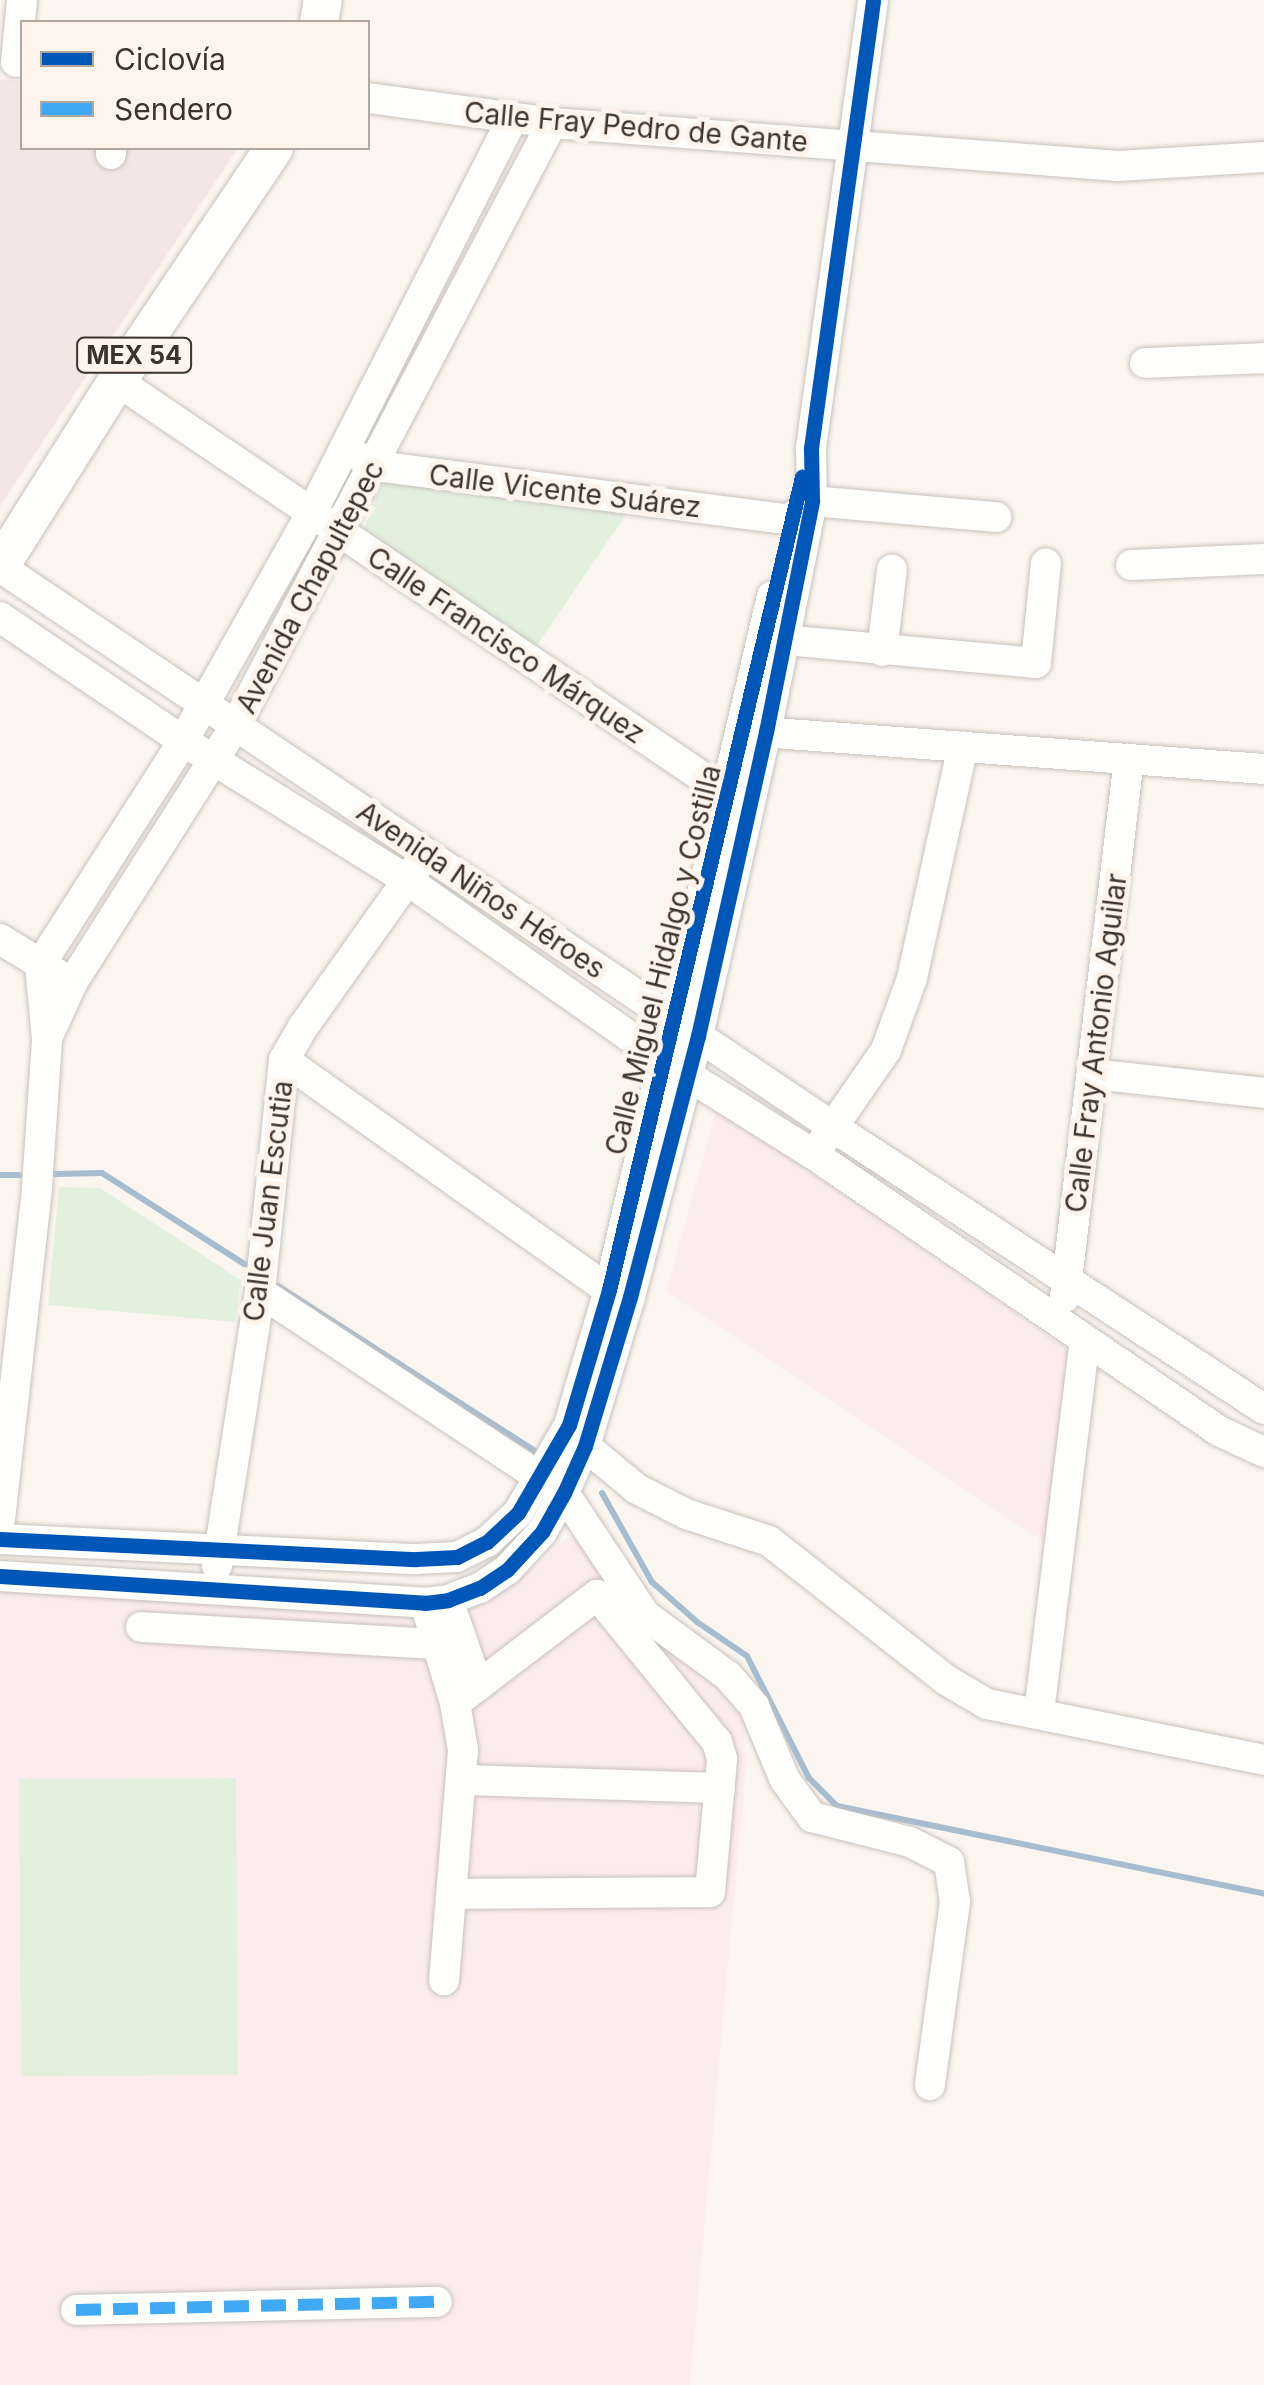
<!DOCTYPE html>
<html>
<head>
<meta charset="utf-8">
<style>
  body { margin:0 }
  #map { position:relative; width:1264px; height:2385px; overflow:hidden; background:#fbf5f0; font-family:Inter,sans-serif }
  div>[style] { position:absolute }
  .education>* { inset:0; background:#fdeced }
  .medical>* { inset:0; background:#f4e6e2 }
  .green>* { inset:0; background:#e3f0de }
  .stream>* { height:6px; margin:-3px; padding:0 3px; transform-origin:3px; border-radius:3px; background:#a6bccf }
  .roads { filter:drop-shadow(0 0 2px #c8c1bc) drop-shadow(0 0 2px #c8c1bc) }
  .minor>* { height:30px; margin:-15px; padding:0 15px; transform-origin:15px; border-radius:15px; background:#fefefd }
  .major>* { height:38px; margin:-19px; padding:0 19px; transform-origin:19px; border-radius:19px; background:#fefefd }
  .quiet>* { height:12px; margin-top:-6px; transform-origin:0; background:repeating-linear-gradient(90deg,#3fa9f5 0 25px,transparent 0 37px) }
  .cycleway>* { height:15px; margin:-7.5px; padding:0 7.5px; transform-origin:7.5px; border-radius:7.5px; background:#0057b8 }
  span { translate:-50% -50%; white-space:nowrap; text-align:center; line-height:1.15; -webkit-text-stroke:10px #fff4ec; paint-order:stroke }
  .shield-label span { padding:2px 8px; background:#fff4ec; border:2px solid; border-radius:8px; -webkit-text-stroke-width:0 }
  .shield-label { font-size:25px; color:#3e332c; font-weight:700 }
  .street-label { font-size:28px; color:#3e332c }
  .legend { position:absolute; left:20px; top:20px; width:350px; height:130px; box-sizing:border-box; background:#fff4ec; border:2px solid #b2a79f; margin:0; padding:12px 18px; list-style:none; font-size:30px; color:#3e332c }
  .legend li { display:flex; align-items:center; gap:20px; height:50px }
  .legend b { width:50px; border:2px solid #b2a79f }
</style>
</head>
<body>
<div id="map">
  <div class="education">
    <i style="clip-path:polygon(717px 1108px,1072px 1352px,1049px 1545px,666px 1292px)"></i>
    <i style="clip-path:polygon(578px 1529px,743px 1717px,746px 1765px,690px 2385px,0 2385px,0 1586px,430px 1616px,516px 1582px)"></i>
  </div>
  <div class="medical">
    <i style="clip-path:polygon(0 79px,22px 81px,22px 148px,238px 148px,0 506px)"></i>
  </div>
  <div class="green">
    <i style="clip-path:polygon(383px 479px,629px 510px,534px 650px,363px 532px)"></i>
    <i style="clip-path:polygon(59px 1187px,100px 1188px,241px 1280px,235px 1322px,48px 1305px)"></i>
    <i style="clip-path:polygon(236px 1778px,238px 2075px,21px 2076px,19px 1779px)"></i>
  </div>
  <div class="stream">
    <i style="left:55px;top:1174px;width:47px;rotate:-1.2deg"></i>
    <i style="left:102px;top:1173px;width:171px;rotate:32.6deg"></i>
    <i style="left:0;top:1175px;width:19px"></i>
    <i style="left:278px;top:1286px;width:311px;rotate:32.7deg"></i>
    <i style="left:602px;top:1493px;width:102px;rotate:60.7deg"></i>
    <i style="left:652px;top:1582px;width:60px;rotate:41.6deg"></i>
    <i style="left:697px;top:1622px;width:60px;rotate:34.2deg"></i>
    <i style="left:747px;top:1656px;width:137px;rotate:63.1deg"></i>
    <i style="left:809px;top:1778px;width:40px;rotate:45deg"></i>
    <i style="left:837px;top:1806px;width:436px;rotate:11.6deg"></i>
  </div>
  <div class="roads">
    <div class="minor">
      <i style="left:16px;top:62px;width:62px;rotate:-84.5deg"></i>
      <i style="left:368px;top:98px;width:186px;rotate:7.7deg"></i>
      <i style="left:552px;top:123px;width:568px;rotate:4.34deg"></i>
      <i style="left:1118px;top:166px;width:146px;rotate:-3.5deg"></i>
      <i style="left:111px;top:154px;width:6px;rotate:-90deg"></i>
      <i style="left:1145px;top:363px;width:119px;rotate:-2.4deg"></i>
      <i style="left:117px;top:381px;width:739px;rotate:34.08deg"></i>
      <i style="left:729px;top:795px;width:15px;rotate:16deg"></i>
      <i style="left:362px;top:458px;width:16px;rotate:30deg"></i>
      <i style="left:376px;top:466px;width:417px;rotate:7.4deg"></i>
      <i style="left:789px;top:520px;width:30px;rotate:-40deg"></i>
      <i style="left:812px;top:501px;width:185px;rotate:5deg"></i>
      <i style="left:1131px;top:565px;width:133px;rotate:-2.6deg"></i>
      <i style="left:0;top:567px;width:1004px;rotate:33.91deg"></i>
      <i style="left:833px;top:1127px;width:515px;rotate:33.2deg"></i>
      <i style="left:0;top:617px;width:221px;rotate:34.1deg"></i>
      <i style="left:183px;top:741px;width:264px;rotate:31.8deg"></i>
      <i style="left:407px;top:880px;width:313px;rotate:35.1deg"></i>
      <i style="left:663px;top:1060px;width:177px;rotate:32.1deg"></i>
      <i style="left:813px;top:1154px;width:491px;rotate:34.3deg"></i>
      <i style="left:1219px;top:1431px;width:50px;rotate:25deg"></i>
      <i style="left:784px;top:640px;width:253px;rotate:5.2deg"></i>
      <i style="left:1036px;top:663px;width:100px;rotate:-84.3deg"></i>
      <i style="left:882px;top:651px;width:82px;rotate:-83deg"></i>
      <i style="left:747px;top:731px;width:518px;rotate:4.2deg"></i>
      <i style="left:0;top:939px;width:67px;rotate:31.6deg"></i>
      <i style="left:48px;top:1036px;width:58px;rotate:-65.6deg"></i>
      <i style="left:72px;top:983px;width:308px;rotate:-57.6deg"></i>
      <i style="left:237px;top:723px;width:678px;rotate:-62.3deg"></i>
      <i style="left:284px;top:1060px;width:398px;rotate:35.3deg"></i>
      <i style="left:609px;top:1290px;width:19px;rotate:18deg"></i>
      <i style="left:1093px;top:1074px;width:172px;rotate:6.3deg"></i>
      <i style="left:821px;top:1144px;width:114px;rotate:-55.3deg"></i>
      <i style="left:886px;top:1050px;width:77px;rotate:-70.1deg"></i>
      <i style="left:912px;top:978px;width:237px;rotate:-77.6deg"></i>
      <i style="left:260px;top:1292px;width:364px;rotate:33.5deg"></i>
      <i style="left:564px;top:1493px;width:146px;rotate:56.4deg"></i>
      <i style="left:645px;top:1615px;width:103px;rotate:36.3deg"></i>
      <i style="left:728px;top:1676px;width:40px;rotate:49deg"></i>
      <i style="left:754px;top:1706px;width:80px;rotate:67.3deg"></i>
      <i style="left:785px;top:1780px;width:46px;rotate:53.9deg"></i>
      <i style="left:812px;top:1817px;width:101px;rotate:14.3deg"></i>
      <i style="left:910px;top:1842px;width:44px;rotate:27.1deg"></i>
      <i style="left:949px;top:1862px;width:40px;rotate:81.5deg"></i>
      <i style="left:955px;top:1902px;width:185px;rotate:97.8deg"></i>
      <i style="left:1065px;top:1297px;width:542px;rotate:-83.22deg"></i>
      <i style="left:585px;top:1446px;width:67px;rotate:39.6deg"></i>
      <i style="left:637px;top:1489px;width:55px;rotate:27deg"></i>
      <i style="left:686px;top:1514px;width:87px;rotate:18deg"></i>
      <i style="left:769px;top:1541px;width:225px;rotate:38.1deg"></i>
      <i style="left:946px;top:1680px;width:48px;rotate:30.3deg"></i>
      <i style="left:987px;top:1704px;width:283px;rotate:11.4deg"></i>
      <i style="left:0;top:1519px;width:334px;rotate:-83.6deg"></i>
      <i style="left:37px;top:1187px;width:148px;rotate:-86.1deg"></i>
      <i style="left:47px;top:1039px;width:74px;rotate:-95.4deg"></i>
      <i style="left:40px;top:965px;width:266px;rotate:-57.4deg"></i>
      <i style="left:183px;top:741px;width:261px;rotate:-60.6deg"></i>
      <i style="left:311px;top:514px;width:443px;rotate:-63deg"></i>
      <i style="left:0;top:1539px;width:416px;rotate:2.8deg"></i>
      <i style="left:416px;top:1559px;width:41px;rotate:-2.8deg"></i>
      <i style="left:457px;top:1557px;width:34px;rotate:-27deg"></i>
      <i style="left:487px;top:1542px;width:42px;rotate:-43.1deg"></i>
      <i style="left:518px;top:1513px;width:102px;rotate:-59.9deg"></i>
      <i style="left:569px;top:1425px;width:141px;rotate:-73.5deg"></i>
      <i style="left:609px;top:1290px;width:713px;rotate:-76.78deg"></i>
      <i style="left:217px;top:1566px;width:277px;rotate:-81.1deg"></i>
      <i style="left:260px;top:1292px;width:233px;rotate:-84.1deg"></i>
      <i style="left:284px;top:1060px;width:38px;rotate:-60deg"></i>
      <i style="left:303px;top:1027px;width:200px;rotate:-54.6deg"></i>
      <i style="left:0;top:1576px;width:426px;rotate:3.6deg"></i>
      <i style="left:425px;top:1603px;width:23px;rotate:-7deg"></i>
      <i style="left:448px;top:1600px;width:34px;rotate:-21deg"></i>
      <i style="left:480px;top:1588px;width:32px;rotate:-34deg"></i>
      <i style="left:507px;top:1570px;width:52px;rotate:-47.4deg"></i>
      <i style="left:542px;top:1532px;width:45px;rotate:-60.6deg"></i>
      <i style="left:564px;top:1493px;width:51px;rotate:-65.9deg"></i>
      <i style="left:585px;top:1446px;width:156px;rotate:-73.2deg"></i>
      <i style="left:630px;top:1297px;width:270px;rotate:-75.4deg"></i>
      <i style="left:698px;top:1036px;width:312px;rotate:-77.4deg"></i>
      <i style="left:766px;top:732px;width:236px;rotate:-78.7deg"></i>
      <i style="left:812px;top:501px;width:53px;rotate:-91.1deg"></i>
      <i style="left:811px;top:448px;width:452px;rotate:-82.1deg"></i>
      <i style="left:448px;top:1600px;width:91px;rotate:70.8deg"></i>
      <i style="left:425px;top:1603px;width:104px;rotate:73.3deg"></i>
      <i style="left:455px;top:1703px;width:48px;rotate:80.3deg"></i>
      <i style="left:463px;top:1750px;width:231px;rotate:94.7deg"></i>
      <i style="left:141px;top:1627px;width:296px;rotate:3.3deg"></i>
      <i style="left:1039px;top:1713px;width:375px;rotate:-83deg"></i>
      <i style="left:463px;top:1780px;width:257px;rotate:1.8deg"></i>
      <i style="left:452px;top:1894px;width:258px;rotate:-0.4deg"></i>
      <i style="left:710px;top:1892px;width:134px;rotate:-84.8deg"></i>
      <i style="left:722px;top:1759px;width:18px;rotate:-106deg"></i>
      <i style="left:717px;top:1742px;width:190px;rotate:-129.2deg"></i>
      <i style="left:597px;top:1595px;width:178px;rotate:142.7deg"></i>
      <i style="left:76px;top:2310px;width:361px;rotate:-1.3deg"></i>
    </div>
    <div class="major">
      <i style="left:319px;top:22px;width:22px;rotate:-80deg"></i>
      <i style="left:0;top:566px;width:219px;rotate:-57.7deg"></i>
      <i style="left:117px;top:381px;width:281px;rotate:-56deg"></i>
    </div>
  </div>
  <div class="quiet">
    <i style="left:76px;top:2310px;width:361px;rotate:-1.3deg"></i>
  </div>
  <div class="cycleway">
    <i style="left:0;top:1539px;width:416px;rotate:2.8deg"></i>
    <i style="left:416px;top:1559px;width:41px;rotate:-2.8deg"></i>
    <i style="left:457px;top:1557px;width:34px;rotate:-27deg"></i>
    <i style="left:487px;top:1542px;width:42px;rotate:-43.1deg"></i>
    <i style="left:518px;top:1513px;width:102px;rotate:-59.9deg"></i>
    <i style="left:569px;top:1425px;width:141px;rotate:-73.5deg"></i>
    <i style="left:609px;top:1290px;width:836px;rotate:-76.65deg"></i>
    <i style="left:0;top:1576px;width:426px;rotate:3.6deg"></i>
    <i style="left:425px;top:1603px;width:23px;rotate:-7deg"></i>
    <i style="left:448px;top:1600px;width:34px;rotate:-21deg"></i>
    <i style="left:480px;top:1588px;width:32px;rotate:-34deg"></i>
    <i style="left:507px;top:1570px;width:52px;rotate:-47.4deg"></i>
    <i style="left:542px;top:1532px;width:45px;rotate:-60.6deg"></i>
    <i style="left:564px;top:1493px;width:51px;rotate:-65.9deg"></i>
    <i style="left:585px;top:1446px;width:156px;rotate:-73.2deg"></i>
    <i style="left:630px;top:1297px;width:270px;rotate:-75.4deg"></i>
    <i style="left:698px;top:1036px;width:312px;rotate:-77.4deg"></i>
    <i style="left:766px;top:732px;width:236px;rotate:-78.7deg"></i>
    <i style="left:812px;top:501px;width:53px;rotate:-91.1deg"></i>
    <i style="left:811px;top:448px;width:452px;rotate:-82.1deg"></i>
  </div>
  <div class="shield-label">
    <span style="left:134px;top:355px">MEX 54</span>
  </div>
  <div class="street-label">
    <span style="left:636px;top:127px;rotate:5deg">Calle Fray Pedro de Gante</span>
    <span style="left:565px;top:491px;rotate:7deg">Calle Vicente Suárez</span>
    <span style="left:310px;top:587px;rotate:-62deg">Avenida Chapultepec</span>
    <span style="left:506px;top:645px;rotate:34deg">Calle Francisco Márquez</span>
    <span style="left:481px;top:890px;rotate:34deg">Avenida Niños Héroes</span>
    <span style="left:663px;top:960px;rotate:-76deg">Calle Miguel Hidalgo y Costilla</span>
    <span style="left:1096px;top:1043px;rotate:-83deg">Calle Fray Antonio Aguilar</span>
    <span style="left:268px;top:1201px;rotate:-83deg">Calle Juan Escutia</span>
  </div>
  <ul class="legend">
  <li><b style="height:12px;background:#0057b8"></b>Ciclovía</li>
  <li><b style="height:12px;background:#3fa9f5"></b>Sendero</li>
  </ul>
</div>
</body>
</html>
